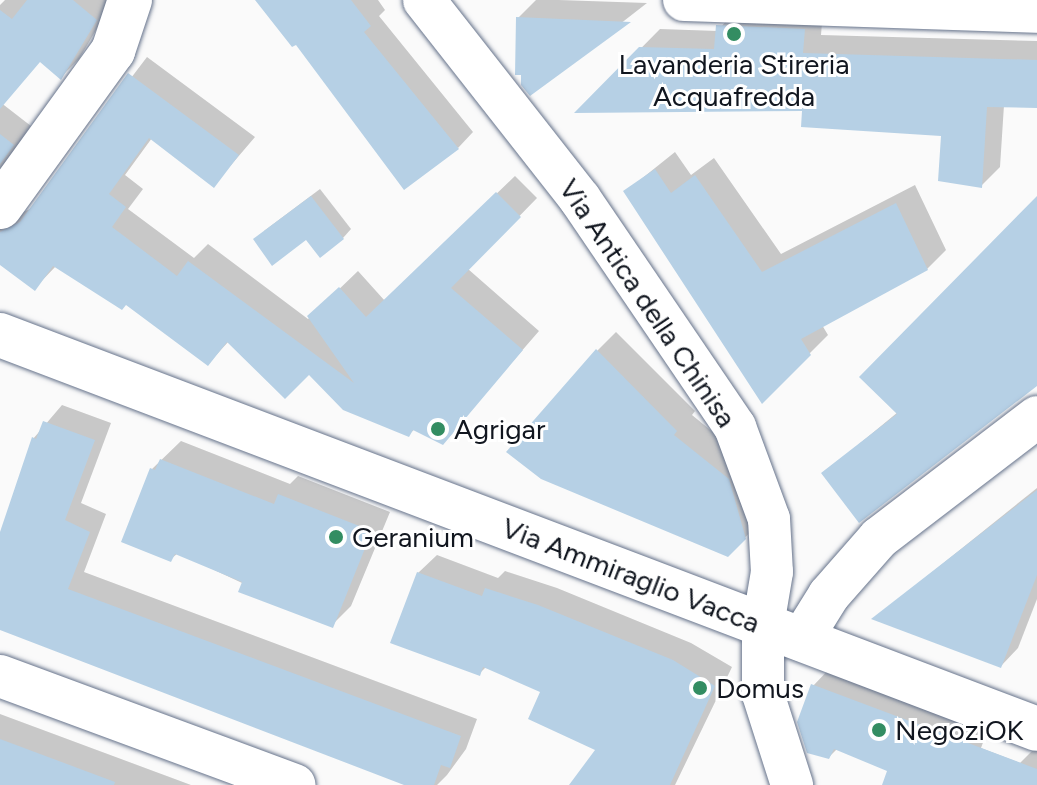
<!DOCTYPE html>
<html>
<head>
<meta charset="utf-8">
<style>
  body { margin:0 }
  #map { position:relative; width:1037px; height:785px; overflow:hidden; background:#fafafa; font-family:Figtree,sans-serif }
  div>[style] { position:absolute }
  .shadow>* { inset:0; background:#0003 }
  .building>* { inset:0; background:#b6d0e5 }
  .roads { filter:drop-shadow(0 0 2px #66738b) drop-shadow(0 0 2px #66738b) }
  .street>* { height:42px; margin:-21px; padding:0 21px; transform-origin:21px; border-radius:21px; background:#fff }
  .secondary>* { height:44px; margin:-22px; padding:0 22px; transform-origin:22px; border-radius:22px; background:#fff }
  .dots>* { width:22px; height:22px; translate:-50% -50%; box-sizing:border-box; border:4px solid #fff; border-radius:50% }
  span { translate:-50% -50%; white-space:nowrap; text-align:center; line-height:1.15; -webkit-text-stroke:6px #fff; paint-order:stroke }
  .poi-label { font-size:28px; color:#11161f }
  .left { translate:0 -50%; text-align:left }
  .street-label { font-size:28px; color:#11161f }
</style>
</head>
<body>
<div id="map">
  <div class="shadow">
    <i style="clip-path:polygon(5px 0,112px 0,113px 1px,79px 59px,61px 77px,40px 59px,0 100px,0 5px)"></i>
    <i style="clip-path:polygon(258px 0,378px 0,385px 10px,379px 16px,473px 132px,458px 148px,297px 43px)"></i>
    <i style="clip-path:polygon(536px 0,559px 0,647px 3px,530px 94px,518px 18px)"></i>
    <i style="clip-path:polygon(737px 7px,823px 11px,821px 35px,1037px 41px,1037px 106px,1004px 105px,1000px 167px,981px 186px,943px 134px,804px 109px,579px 111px,660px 29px,718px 31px)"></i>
    <i style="clip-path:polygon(147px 57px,255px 137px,214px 185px,152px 138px,125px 175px,143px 189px,128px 209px,194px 258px,208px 244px,308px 319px,358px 271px,385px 301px,515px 176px,537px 198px,468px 269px,539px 331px,442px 443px,415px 429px,408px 435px,309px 372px,229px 341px,208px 364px,126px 303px,56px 266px,35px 288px,0 263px,0 204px,17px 215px,32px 208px)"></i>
    <i style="clip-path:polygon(0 102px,31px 126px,0 172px)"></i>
    <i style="clip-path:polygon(675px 152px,691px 175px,714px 158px,781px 254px,915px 185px,946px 250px,927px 269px,822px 325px,828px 335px,763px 400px,625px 192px)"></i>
    <i style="clip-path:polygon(320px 189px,351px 229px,343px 238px,264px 231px)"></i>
    <i style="clip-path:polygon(1037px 199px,1037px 384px,824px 473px,898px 412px)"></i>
    <i style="clip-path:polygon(616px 332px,695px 411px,692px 415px,747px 460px,764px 518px,728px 555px,597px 351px)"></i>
    <i style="clip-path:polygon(62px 405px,111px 423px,81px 503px,106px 514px,84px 572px,477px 719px,466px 749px,447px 775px,437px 785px,411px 785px,0 628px,0 535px,33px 439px)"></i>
    <i style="clip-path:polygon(181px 441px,290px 484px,298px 476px,390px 512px,351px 606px,332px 625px,178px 553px,171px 559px,152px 469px)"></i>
    <i style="clip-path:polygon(1037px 488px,1037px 599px,1018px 648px,1001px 666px,875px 618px)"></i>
    <i style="clip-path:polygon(437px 555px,498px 578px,505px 571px,557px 588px,691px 643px,732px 667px,675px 785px,576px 785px,598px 749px,543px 691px,487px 666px,479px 674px,418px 573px)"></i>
    <i style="clip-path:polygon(832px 666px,989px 726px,981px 748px,1020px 763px,1037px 746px,1037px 785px,884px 785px,890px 770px,838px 748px,829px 757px,813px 686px)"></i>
    <i style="clip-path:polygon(0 714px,191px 785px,0 785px)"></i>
  </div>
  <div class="building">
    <i style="clip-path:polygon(27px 0,73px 0,97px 20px,61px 80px,40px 62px,0 109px,0 10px,12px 19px)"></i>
    <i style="clip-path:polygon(255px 0,351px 0,371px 26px,364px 32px,459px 149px,404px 190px,296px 45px,292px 47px)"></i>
    <i style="clip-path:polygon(516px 17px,631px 22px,530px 96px,521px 85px,521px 75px,515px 75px)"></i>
    <i style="clip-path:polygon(716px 25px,805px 29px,803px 53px,1037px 60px,1037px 108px,987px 107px,982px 188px,938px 181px,941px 136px,801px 127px,802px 111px,574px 113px,639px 47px,714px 49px)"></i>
    <i style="clip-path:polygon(128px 73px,239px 155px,214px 188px,149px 138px,109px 194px,126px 207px,112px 227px,177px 276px,188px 261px,354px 383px,307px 316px,339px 287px,366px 317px,496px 192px,521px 217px,451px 288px,523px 350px,443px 445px,413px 430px,409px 437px,343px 410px,309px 375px,285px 399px,227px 342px,208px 366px,126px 305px,122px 310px,53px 266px,35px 291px,0 265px,0 232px,20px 222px)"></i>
    <i style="clip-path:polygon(0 134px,14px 145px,0 164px)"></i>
    <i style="clip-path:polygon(655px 169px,671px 193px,695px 175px,762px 272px,896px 203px,928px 270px,801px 339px,811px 355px,762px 404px,623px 191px)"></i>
    <i style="clip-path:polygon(311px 196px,344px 239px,320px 258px,306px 240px,272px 266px,253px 239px)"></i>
    <i style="clip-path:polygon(1037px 196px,1037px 386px,859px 523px,821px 473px,897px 414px,859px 377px)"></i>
    <i style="clip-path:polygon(596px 349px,677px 431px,674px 435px,729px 479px,746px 539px,728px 557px,541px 479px,506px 452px)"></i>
    <i style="clip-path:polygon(43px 421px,95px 440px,65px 520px,90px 532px,68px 589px,461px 736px,450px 768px,441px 765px,434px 785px,404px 785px,0 630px,0 532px,32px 437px,36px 439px)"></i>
    <i style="clip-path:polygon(160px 459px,274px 504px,278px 494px,372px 531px,333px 628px,238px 592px,242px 582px,175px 554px,171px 562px,121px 542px,150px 468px,155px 470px)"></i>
    <i style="clip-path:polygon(1037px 490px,1037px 575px,1001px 668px,871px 619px)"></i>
    <i style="clip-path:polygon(417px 572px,482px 596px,485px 588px,538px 605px,673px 660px,715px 686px,670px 785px,569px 785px,595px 750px,528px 719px,540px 692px,483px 667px,480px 676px,390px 643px)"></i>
    <i style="clip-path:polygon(811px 684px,1037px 769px,1037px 785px,882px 785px,887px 771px,834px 749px,829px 759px,807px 753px,797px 722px)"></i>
    <i style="clip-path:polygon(0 739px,115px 782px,114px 785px,0 785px)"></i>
  </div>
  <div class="roads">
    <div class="street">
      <i style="left:424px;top:0;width:253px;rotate:51.9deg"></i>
      <i style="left:580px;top:199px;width:276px;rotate:55.8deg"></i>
      <i style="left:735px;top:427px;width:98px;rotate:69.7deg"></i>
      <i style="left:769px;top:519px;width:53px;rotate:86.8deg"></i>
      <i style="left:772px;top:572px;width:54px;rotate:99.6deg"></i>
      <i style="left:763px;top:625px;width:69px;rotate:90deg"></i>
      <i style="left:763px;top:694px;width:96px;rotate:72.3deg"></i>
      <i style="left:684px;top:0;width:353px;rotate:1.9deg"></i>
      <i style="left:801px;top:640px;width:53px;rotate:-58.1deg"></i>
      <i style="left:829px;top:595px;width:76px;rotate:-48.7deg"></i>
      <i style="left:879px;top:538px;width:199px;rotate:-37.4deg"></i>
      <i style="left:0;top:676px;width:314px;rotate:20.3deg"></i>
    </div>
    <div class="secondary">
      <i style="left:0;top:207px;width:193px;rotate:-54.1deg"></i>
      <i style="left:113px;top:51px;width:54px;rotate:-71.6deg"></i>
      <i style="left:0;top:335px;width:1109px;rotate:20.8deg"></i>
    </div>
  </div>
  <div class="dots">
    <i style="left:734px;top:34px;background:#338d62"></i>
    <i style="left:438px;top:429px;background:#338d62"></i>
    <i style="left:336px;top:537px;background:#338d62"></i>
    <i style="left:700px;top:688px;background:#338d62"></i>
    <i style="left:879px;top:730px;background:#338d62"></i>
  </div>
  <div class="poi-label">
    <span style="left:734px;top:80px">Lavanderia Stireria<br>Acquafredda</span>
    <span class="left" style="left:454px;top:429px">Agrigar</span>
    <span class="left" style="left:352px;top:537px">Geranium</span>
    <span class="left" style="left:716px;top:688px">Domus</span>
    <span class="left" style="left:895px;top:730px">NegoziOK</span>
  </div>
  <div class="street-label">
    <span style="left:648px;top:303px;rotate:56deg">Via Antica della Chinisa</span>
    <span style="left:631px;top:575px;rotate:21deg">Via Ammiraglio Vacca</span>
  </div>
</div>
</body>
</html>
